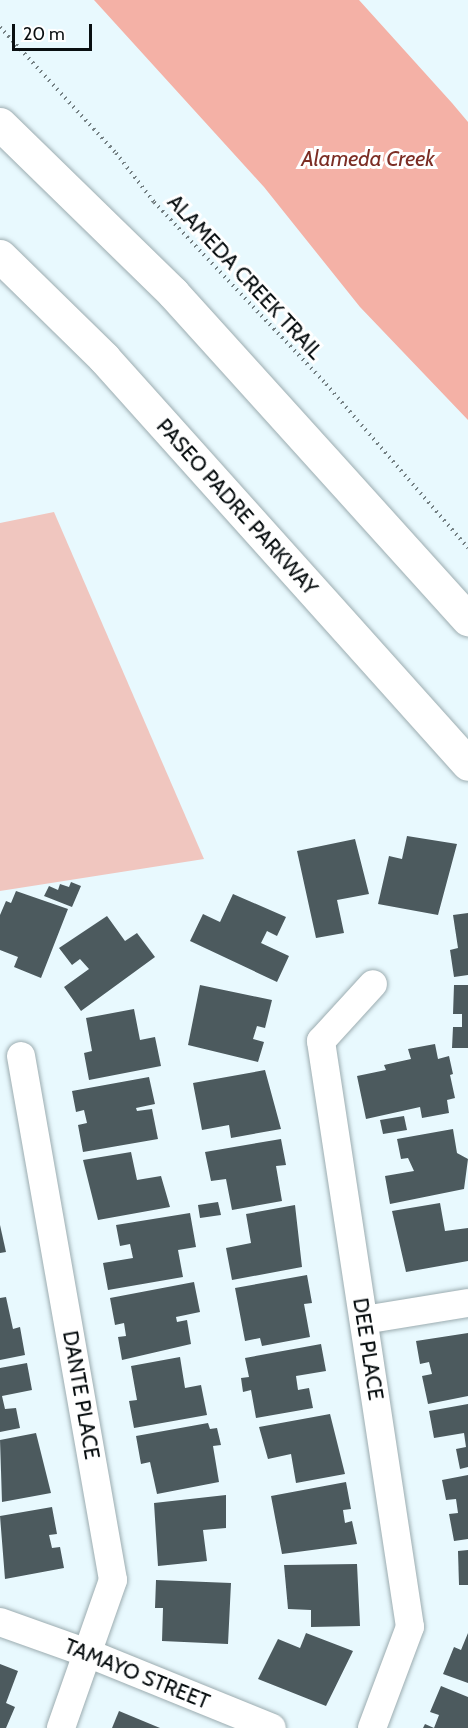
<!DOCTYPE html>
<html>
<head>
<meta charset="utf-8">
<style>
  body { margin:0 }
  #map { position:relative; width:468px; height:1728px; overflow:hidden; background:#e8f9fe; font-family:Cabin,sans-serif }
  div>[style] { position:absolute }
  .green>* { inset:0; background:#f0c6bf }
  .water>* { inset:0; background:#f4b1a6 }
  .building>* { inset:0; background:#4c5a5e }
  .path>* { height:4px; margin-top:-2px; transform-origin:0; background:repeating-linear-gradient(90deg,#758184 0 1.5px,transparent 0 6px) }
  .roads { filter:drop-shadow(0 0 2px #9cacb0) drop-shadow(0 0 2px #9cacb0) }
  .minor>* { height:28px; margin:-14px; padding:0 14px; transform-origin:14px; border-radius:14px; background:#fff }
  .secondary>* { height:33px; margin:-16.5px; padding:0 16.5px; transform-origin:16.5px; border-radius:16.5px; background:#fff }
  span { translate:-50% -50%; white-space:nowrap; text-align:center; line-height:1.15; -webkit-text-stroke:6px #fff; paint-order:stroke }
  .street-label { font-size:21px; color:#090f11 }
  .water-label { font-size:22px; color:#7c2e25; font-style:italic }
  .scale { position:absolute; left:12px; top:24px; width:80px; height:27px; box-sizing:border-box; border:3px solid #090f11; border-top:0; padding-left:8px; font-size:18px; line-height:21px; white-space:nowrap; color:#090f11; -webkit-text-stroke:4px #fff; paint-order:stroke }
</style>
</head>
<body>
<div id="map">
  <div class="green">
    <i style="clip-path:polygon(54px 512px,204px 859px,0 891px,0 523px)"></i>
  </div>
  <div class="water">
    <i style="clip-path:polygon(94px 0,359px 0,452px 103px,468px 122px,468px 420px,360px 307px,264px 187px)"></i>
  </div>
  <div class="building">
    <i style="clip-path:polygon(407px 836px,457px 844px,438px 915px,378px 904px,389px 856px,402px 859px)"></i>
    <i style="clip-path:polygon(355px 839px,369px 894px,337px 900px,344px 933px,316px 938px,297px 851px)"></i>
    <i style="clip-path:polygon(71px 882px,81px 886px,72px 907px,44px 896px,49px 886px,58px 890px,60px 884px,69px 887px)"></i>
    <i style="clip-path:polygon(16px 891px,68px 909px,41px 978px,14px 967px,18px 957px,0 950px,0 915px,6px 901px,11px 903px)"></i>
    <i style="clip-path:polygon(233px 894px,286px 917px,277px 936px,267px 931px,261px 943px,289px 956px,277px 982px,190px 941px,203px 914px,220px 922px)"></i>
    <i style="clip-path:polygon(468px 913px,468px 975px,454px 977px,450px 950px,458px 948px,453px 915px)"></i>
    <i style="clip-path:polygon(107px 916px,125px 941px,137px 933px,155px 957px,81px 1011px,64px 987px,89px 969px,80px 959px,72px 965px,59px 948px)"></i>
    <i style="clip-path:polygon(200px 985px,272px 1000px,265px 1028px,257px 1026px,253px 1039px,264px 1042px,258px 1062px,188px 1045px)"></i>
    <i style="clip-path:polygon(454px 985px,468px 985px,468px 1048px,452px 1048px,453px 1027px,462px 1027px,462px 1014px,453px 1014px)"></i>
    <i style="clip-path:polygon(134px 1009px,140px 1040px,155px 1037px,161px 1066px,89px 1080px,84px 1053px,92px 1051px,86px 1018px)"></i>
    <i style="clip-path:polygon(435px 1044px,438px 1059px,449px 1056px,453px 1074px,450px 1075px,455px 1098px,447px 1100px,449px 1113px,422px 1118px,420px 1107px,366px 1119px,357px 1076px,386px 1070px,384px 1065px,411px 1059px,408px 1049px)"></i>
    <i style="clip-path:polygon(265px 1070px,281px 1129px,231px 1138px,229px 1125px,202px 1130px,193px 1083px)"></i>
    <i style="clip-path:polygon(149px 1077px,155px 1104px,136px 1108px,137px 1111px,152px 1109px,158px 1139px,83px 1152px,78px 1125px,87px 1123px,84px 1110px,76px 1112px,72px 1091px)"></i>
    <i style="clip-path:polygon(404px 1116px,407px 1130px,383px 1134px,380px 1120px)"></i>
    <i style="clip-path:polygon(453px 1129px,457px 1153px,468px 1159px,464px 1189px,390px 1204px,385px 1176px,414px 1171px,408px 1158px,401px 1159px,397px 1139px)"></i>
    <i style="clip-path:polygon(281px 1139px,286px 1165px,276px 1166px,282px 1201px,232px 1210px,226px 1179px,211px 1181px,205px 1152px)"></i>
    <i style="clip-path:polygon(131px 1152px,137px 1180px,161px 1176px,170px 1207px,98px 1220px,83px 1160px)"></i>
    <i style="clip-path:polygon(218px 1202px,221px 1215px,200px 1218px,198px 1205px)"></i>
    <i style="clip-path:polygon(440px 1203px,445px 1231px,468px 1228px,468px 1261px,406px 1272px,392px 1211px)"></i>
    <i style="clip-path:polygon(295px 1205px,302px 1267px,232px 1280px,226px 1248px,251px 1243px,246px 1214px)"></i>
    <i style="clip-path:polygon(190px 1213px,196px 1247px,178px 1250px,183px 1277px,108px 1290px,103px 1263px,133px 1258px,130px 1244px,120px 1246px,116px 1225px)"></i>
    <i style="clip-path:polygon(0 1225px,6px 1252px,0 1253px)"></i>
    <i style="clip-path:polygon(307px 1275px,312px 1303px,304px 1304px,310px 1337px,262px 1346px,260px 1338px,245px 1341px,235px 1288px)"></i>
    <i style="clip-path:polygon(194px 1282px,200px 1312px,176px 1317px,177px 1322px,187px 1320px,191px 1344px,122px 1360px,118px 1337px,126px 1336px,124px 1323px,115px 1325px,110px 1298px)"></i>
    <i style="clip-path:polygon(6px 1297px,13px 1329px,20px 1327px,25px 1355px,0 1360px,0 1298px)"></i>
    <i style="clip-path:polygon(468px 1333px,468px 1396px,428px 1404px,422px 1376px,432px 1374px,429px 1362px,420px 1364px,416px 1341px)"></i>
    <i style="clip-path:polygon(321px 1344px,326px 1371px,296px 1376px,298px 1390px,309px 1388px,313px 1408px,256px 1418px,251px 1390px,243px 1392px,241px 1378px,249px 1377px,245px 1358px)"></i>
    <i style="clip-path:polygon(180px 1357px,185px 1388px,201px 1385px,207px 1415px,134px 1428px,129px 1401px,137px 1400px,131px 1366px)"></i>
    <i style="clip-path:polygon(27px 1363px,32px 1390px,2px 1396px,5px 1409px,16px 1408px,20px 1428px,0 1432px,0 1368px)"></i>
    <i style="clip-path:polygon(468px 1404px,468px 1467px,460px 1469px,456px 1449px,466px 1447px,464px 1433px,434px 1438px,429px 1411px)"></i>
    <i style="clip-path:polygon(330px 1414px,345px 1474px,296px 1483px,291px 1454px,268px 1459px,259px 1427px)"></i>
    <i style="clip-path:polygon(208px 1423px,210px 1429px,217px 1428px,221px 1445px,213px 1446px,219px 1482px,157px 1494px,150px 1462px,141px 1464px,136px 1436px)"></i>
    <i style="clip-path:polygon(36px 1433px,51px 1493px,2px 1502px,0 1440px)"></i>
    <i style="clip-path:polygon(468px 1475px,468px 1539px,454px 1541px,449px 1514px,458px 1513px,456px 1499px,446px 1500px,442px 1480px)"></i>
    <i style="clip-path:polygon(346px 1482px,351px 1509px,343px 1510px,345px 1523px,352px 1521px,357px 1544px,282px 1554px,271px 1496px)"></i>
    <i style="clip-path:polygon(226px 1495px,226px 1528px,203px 1530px,207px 1561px,158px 1566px,154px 1503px)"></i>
    <i style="clip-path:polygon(52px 1507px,57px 1534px,49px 1535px,52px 1548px,60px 1547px,64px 1568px,5px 1579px,0 1516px)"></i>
    <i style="clip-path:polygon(468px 1550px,468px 1585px,459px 1585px,458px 1551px)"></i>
    <i style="clip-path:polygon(357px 1564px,360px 1626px,311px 1627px,311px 1610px,288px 1609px,284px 1565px)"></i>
    <i style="clip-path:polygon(156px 1580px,231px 1583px,228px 1644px,162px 1641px,163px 1608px,155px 1608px)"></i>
    <i style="clip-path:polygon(306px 1633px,353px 1651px,326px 1706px,258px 1679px,278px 1639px,300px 1648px)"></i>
    <i style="clip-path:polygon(468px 1633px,468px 1683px,443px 1674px,454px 1647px,461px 1650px)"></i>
    <i style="clip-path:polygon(0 1664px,18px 1671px,6px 1703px,15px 1707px,6px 1728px,0 1728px)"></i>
    <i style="clip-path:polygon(441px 1686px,468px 1697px,468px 1728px,423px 1728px,425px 1724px,434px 1728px,439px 1715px,430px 1712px)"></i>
    <i style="clip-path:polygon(119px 1711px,160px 1728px,112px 1728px)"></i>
  </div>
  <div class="path">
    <i style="left:0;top:27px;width:171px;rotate:47.4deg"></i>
    <i style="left:116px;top:153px;width:62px;rotate:52.2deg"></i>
    <i style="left:154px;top:202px;width:250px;rotate:46.6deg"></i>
    <i style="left:326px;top:384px;width:217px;rotate:49.1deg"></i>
  </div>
  <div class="roads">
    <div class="minor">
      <i style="left:21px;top:1056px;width:532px;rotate:80.04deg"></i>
      <i style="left:113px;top:1580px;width:157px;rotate:109.4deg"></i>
      <i style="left:364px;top:1320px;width:105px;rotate:-9.3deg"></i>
      <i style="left:0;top:1622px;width:96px;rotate:19.6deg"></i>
      <i style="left:90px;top:1654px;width:196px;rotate:22.1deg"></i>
      <i style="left:372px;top:1728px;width:108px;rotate:-69.4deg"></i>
      <i style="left:410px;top:1627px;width:593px;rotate:-98.64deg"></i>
      <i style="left:321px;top:1041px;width:77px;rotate:-47.6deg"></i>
    </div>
    <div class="secondary">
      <i style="left:0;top:124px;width:242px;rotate:44.3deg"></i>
      <i style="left:173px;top:293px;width:440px;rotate:47.9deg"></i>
      <i style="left:0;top:256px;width:146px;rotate:44.4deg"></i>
      <i style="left:104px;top:358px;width:545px;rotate:48.12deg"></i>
    </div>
  </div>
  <div class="street-label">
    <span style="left:245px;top:277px;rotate:47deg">ALAMEDA CREEK TRAIL</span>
    <span style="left:237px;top:507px;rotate:48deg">PASEO PADRE PARKWAY</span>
    <span style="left:368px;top:1349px;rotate:81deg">DEE PLACE</span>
    <span style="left:81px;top:1395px;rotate:80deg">DANTE PLACE</span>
    <span style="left:137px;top:1674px;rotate:22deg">TAMAYO STREET</span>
  </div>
  <div class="water-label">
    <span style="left:368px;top:159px">Alameda Creek</span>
  </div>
  <div class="scale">20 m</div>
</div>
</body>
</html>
